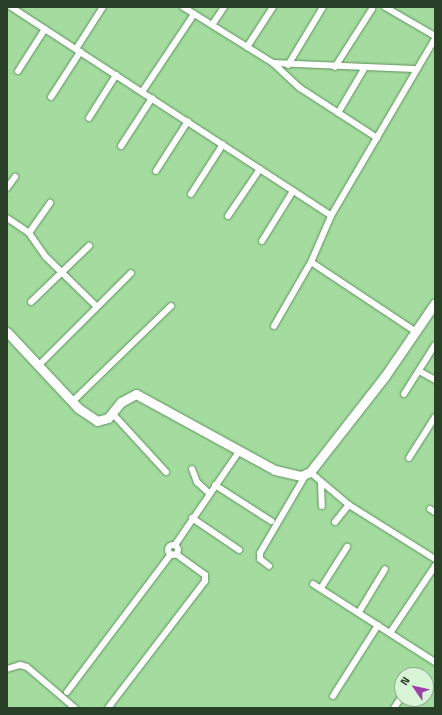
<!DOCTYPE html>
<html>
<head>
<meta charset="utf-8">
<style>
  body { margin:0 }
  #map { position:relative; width:442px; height:715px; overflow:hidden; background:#a4dca0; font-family:"Titillium Web",sans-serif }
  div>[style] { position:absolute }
  .roads { filter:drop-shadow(0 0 1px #5d925b) drop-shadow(0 0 1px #5d925b) }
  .street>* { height:6px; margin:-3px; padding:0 3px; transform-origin:3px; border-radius:3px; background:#fff }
  .street>.ring { margin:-3px; padding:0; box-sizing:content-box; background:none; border:6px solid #fff; border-radius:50% }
  .secondary>* { height:9px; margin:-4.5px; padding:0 4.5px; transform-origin:4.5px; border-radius:4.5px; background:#fff }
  span { translate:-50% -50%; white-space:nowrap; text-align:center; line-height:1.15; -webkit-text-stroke:3.5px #d8f4d6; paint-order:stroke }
  .frame { position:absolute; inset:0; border:8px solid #293f28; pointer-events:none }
  .north { position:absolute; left:394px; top:667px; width:40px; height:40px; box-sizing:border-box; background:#d8f4d6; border:1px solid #92ac90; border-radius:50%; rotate:304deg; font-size:11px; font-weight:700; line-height:16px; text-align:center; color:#293f28 }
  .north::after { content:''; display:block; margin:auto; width:14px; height:18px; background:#9e40a9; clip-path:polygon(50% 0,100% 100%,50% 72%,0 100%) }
</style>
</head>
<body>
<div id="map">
  <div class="roads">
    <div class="street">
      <i style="left:11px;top:7px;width:382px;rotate:33.1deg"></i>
      <i style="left:183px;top:7px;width:106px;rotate:31.9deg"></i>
      <i style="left:273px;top:63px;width:141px;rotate:2.4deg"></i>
      <i style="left:385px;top:7px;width:58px;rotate:30.1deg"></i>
      <i style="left:212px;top:25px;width:22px;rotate:-56deg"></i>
      <i style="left:247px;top:47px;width:48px;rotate:-57deg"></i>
      <i style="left:76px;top:49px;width:50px;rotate:-57.3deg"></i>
      <i style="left:273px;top:63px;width:37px;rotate:43deg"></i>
      <i style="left:300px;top:88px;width:92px;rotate:33deg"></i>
      <i style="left:288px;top:65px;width:68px;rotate:-58.9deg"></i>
      <i style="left:335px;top:67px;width:69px;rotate:-57.5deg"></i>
      <i style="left:18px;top:71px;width:50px;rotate:-57.3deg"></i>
      <i style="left:142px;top:92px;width:94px;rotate:-56.3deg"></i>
      <i style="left:51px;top:97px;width:54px;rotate:-57.2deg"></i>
      <i style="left:338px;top:113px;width:51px;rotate:-59.4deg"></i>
      <i style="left:89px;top:118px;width:51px;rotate:-57.9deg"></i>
      <i style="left:121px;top:146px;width:57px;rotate:-57.1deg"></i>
      <i style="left:156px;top:171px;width:59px;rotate:-57.4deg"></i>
      <i style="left:7px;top:188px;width:14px;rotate:-54deg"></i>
      <i style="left:191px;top:194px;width:59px;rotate:-57.4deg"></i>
      <i style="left:228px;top:216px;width:57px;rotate:-55.8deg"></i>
      <i style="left:7px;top:218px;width:27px;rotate:34deg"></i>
      <i style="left:29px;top:233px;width:29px;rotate:55deg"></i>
      <i style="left:46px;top:257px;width:71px;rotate:44.4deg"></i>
      <i style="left:29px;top:233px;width:37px;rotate:-55deg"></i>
      <i style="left:262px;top:241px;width:59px;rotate:-58.2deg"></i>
      <i style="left:311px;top:262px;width:125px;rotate:33.6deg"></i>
      <i style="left:31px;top:302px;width:81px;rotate:-44deg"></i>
      <i style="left:274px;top:326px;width:74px;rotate:-60deg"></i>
      <i style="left:311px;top:262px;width:50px;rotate:-66.5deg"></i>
      <i style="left:331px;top:216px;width:205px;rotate:-59.6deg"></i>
      <i style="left:39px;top:365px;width:130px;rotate:-45deg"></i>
      <i style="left:419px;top:371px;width:18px;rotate:29deg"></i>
      <i style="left:404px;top:394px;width:58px;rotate:-57.7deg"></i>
      <i style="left:72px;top:402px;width:138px;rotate:-44.1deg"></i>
      <i style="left:112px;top:413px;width:80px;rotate:47.5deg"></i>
      <i style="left:409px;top:458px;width:49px;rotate:-57.6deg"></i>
      <i style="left:192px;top:469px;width:14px;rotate:69deg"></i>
      <i style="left:197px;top:482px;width:16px;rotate:43deg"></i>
      <i style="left:310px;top:472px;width:51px;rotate:40.2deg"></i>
      <i style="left:349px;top:505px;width:102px;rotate:32.1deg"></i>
      <i style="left:321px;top:483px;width:23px;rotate:88deg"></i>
      <i style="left:215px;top:485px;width:67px;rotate:32.7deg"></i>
      <i style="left:430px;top:509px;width:6px;rotate:31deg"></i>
      <i style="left:192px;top:518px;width:57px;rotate:34.2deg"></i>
      <i style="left:335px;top:522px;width:22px;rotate:-51deg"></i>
      <i class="ring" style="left:168px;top:545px;width:4px;height:4px"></i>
      <i style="left:175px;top:545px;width:115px;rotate:-55.6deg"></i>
      <i style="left:269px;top:566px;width:11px;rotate:-142deg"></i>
      <i style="left:260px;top:559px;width:6px;rotate:-90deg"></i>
      <i style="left:260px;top:553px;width:89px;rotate:-59.7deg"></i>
      <i style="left:313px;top:584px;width:145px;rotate:32.6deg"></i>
      <i style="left:321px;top:588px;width:49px;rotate:-57.6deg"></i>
      <i style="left:359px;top:612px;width:50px;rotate:-58.8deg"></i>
      <i style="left:390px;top:633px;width:81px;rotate:-56.1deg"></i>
      <i style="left:7px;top:669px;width:14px;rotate:-17deg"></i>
      <i style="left:20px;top:665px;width:7px;rotate:16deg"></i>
      <i style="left:27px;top:667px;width:63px;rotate:40.5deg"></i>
      <i style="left:67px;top:692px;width:173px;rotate:-53deg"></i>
      <i style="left:333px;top:696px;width:84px;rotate:-57.6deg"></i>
      <i style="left:108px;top:708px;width:160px;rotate:-52.6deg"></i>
      <i style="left:205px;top:581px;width:6px;rotate:-90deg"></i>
      <i style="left:205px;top:575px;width:36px;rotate:-144deg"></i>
      <i style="left:394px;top:708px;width:14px;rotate:-56deg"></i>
    </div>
    <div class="secondary">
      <i style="left:7px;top:332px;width:104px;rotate:46.9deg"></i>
      <i style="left:78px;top:408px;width:23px;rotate:34deg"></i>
      <i style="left:97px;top:421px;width:11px;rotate:-15deg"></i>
      <i style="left:108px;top:418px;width:21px;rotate:-51deg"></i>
      <i style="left:121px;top:402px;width:17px;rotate:-28deg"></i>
      <i style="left:136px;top:394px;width:158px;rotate:28.7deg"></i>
      <i style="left:275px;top:470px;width:27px;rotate:13deg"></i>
      <i style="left:301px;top:476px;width:10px;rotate:-24deg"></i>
      <i style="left:310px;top:472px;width:122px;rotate:-52deg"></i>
      <i style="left:385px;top:376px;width:88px;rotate:-55.6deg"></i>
    </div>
  </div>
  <div class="frame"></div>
  <div class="north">N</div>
</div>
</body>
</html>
